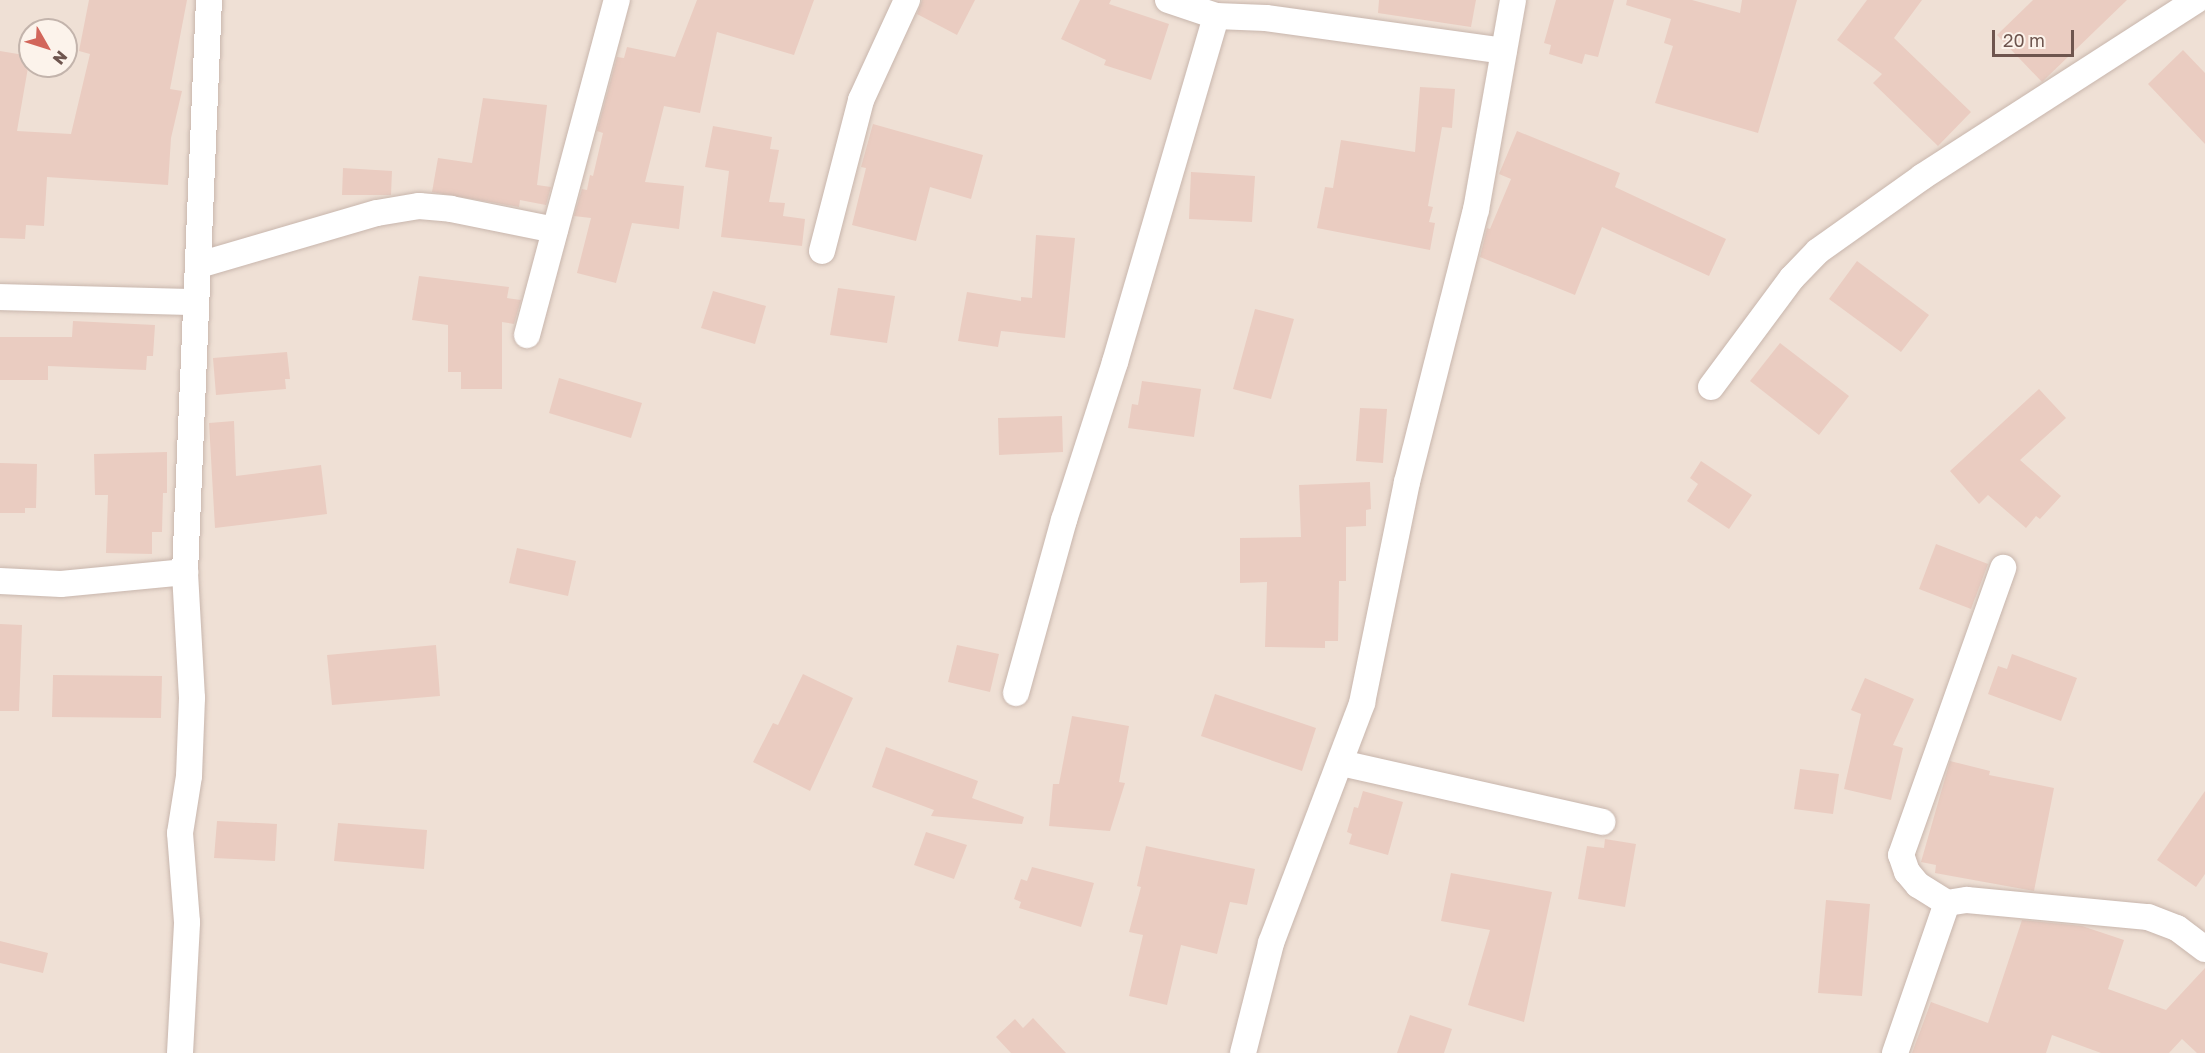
<!DOCTYPE html>
<html>
<head>
<meta charset="utf-8">
<style>
  body { margin:0 }
  #map { position:relative; width:2205px; height:1053px; overflow:hidden; background:#f9efe5; font-family:"Golos Text",sans-serif }
  div>[style] { position:absolute }
  .residential>* { inset:0; background:#efe0d5 }
  .building>* { inset:0; background:#eaccc1 }
  .roads { filter:drop-shadow(0 0 2px #c8b6ad) drop-shadow(0 0 2px #c8b6ad) }
  .minor>* { height:26px; margin:-13px; padding:0 13px; transform-origin:13px; border-radius:13px; background:#fff }
  span { translate:-50% -50%; white-space:nowrap; text-align:center; line-height:1.15; -webkit-text-stroke:6px #fcf3eb; paint-order:stroke }
  .north { position:absolute; left:18px; top:18px; width:60px; height:60px; box-sizing:border-box; background:#fcf3eb; border:2px solid #c3b4ac; border-radius:50%; rotate:129deg; font-size:16px; font-weight:700; line-height:24px; text-align:center; color:#6e554e }
  .north::after { content:''; display:block; margin:auto; width:21px; height:27px; background:#d2665b; clip-path:polygon(50% 0,100% 100%,50% 72%,0 100%) }
  .scale { position:absolute; left:1992px; top:30px; width:82px; height:27px; box-sizing:border-box; border:3px solid #6e554e; border-top:0; padding-left:8px; font-size:18px; line-height:21px; white-space:nowrap; color:#6e554e; -webkit-text-stroke:4px #fcf3eb; paint-order:stroke }
</style>
</head>
<body>
<div id="map">
  <div class="residential">
    <i style="clip-path:polygon(evenodd,0 0,2205px 0,2205px 1053px,0 1053px,0 0,30px 30px,66px 30px,66px 66px,30px 66px,30px 30px)"></i>
  </div>
  <div class="building">
    <i style="clip-path:polygon(89px 0,187px 0,170px 89px,182px 91px,171px 138px,168px 185px,47px 177px,44px 226px,26px 225px,25px 239px,0 238px,0 51px,30px 56px,17px 131px,71px 134px,90px 54px,79px 51px)"></i>
    <i style="clip-path:polygon(697px 0,814px 0,794px 55px,717px 32px,700px 113px,664px 106px,645px 182px,684px 186px,679px 229px,632px 223px,616px 283px,577px 273px,591px 218px,574px 216px,582px 189px,587px 190px,590px 175px,593px 176px,603px 133px,597px 131px,617px 57px,624px 58px,627px 47px,675px 57px)"></i>
    <i style="clip-path:polygon(922px 0,975px 0,957px 35px,917px 14px)"></i>
    <i style="clip-path:polygon(1080px 0,1111px 0,1109px 4px,1169px 24px,1151px 80px,1104px 65px,1106px 60px,1061px 39px)"></i>
    <i style="clip-path:polygon(1379px 0,1476px 0,1471px 27px,1378px 13px)"></i>
    <i style="clip-path:polygon(1556px 0,1614px 0,1598px 57px,1585px 54px,1582px 64px,1549px 54px,1551px 45px,1544px 43px)"></i>
    <i style="clip-path:polygon(1627px 0,1692px 0,1740px 13px,1742px 0,1797px 0,1758px 133px,1655px 103px,1673px 46px,1664px 43px,1671px 19px,1626px 5px)"></i>
    <i style="clip-path:polygon(1867px 0,1922px 0,1894px 38px,1971px 112px,1938px 146px,1873px 83px,1882px 74px,1837px 40px)"></i>
    <i style="clip-path:polygon(2033px 0,2127px 0,2042px 82px,1997px 35px)"></i>
    <i style="clip-path:polygon(2183px 50px,2205px 73px,2205px 144px,2148px 84px)"></i>
    <i style="clip-path:polygon(1420px 87px,1455px 89px,1452px 128px,1442px 127px,1428px 206px,1433px 207px,1429px 222px,1435px 223px,1430px 250px,1317px 228px,1325px 187px,1333px 188px,1341px 140px,1415px 152px)"></i>
    <i style="clip-path:polygon(483px 98px,547px 105px,537px 185px,551px 187px,546px 205px,520px 200px,519px 207px,432px 192px,438px 158px,472px 163px)"></i>
    <i style="clip-path:polygon(873px 124px,983px 155px,971px 199px,930px 187px,916px 241px,852px 225px,866px 168px,861px 167px)"></i>
    <i style="clip-path:polygon(713px 126px,772px 137px,770px 149px,779px 150px,769px 202px,785px 203px,783px 216px,805px 219px,802px 246px,721px 237px,729px 171px,705px 167px)"></i>
    <i style="clip-path:polygon(1517px 131px,1620px 173px,1615px 187px,1726px 239px,1709px 276px,1602px 227px,1575px 295px,1480px 257px,1487px 228px,1490px 229px,1511px 179px,1499px 174px)"></i>
    <i style="clip-path:polygon(343px 168px,392px 171px,391px 195px,342px 195px)"></i>
    <i style="clip-path:polygon(1191px 172px,1255px 176px,1252px 222px,1189px 219px)"></i>
    <i style="clip-path:polygon(1036px 235px,1075px 238px,1065px 338px,1001px 331px,998px 347px,958px 341px,967px 292px,1021px 301px,1021px 297px,1032px 298px)"></i>
    <i style="clip-path:polygon(1857px 261px,1929px 315px,1901px 352px,1829px 299px)"></i>
    <i style="clip-path:polygon(419px 276px,509px 287px,507px 298px,521px 300px,514px 324px,502px 322px,502px 389px,461px 389px,461px 372px,448px 372px,448px 325px,412px 320px)"></i>
    <i style="clip-path:polygon(838px 288px,895px 296px,887px 343px,830px 335px)"></i>
    <i style="clip-path:polygon(713px 291px,766px 306px,755px 344px,701px 328px)"></i>
    <i style="clip-path:polygon(1255px 309px,1294px 319px,1271px 399px,1233px 389px)"></i>
    <i style="clip-path:polygon(73px 321px,155px 325px,153px 356px,147px 356px,146px 370px,48px 366px,48px 380px,0 380px,0 337px,72px 337px)"></i>
    <i style="clip-path:polygon(1780px 343px,1849px 396px,1819px 435px,1750px 381px)"></i>
    <i style="clip-path:polygon(287px 352px,290px 379px,285px 379px,286px 389px,216px 395px,213px 358px)"></i>
    <i style="clip-path:polygon(559px 378px,642px 403px,631px 438px,549px 413px)"></i>
    <i style="clip-path:polygon(1142px 381px,1201px 389px,1194px 437px,1128px 428px,1132px 404px,1138px 405px)"></i>
    <i style="clip-path:polygon(2039px 389px,2066px 418px,2020px 460px,2061px 496px,2040px 519px,2036px 516px,2026px 528px,1988px 495px,1979px 504px,1950px 471px)"></i>
    <i style="clip-path:polygon(1360px 408px,1387px 409px,1383px 463px,1356px 461px)"></i>
    <i style="clip-path:polygon(1062px 416px,1063px 452px,999px 455px,998px 418px)"></i>
    <i style="clip-path:polygon(234px 421px,236px 476px,321px 465px,327px 514px,215px 528px,209px 423px)"></i>
    <i style="clip-path:polygon(167px 452px,167px 493px,163px 493px,162px 532px,152px 532px,152px 554px,106px 553px,108px 495px,95px 495px,94px 454px)"></i>
    <i style="clip-path:polygon(1701px 461px,1752px 495px,1729px 529px,1687px 501px,1698px 484px,1690px 478px)"></i>
    <i style="clip-path:polygon(0 463px,37px 464px,36px 508px,25px 508px,25px 513px,0 513px)"></i>
    <i style="clip-path:polygon(1370px 482px,1371px 509px,1366px 510px,1366px 526px,1346px 527px,1346px 581px,1339px 581px,1338px 641px,1325px 641px,1325px 648px,1265px 647px,1267px 582px,1240px 583px,1240px 538px,1301px 537px,1299px 485px)"></i>
    <i style="clip-path:polygon(1936px 544px,1988px 564px,1971px 609px,1919px 589px)"></i>
    <i style="clip-path:polygon(517px 548px,576px 561px,568px 596px,509px 583px)"></i>
    <i style="clip-path:polygon(0 624px,22px 625px,19px 711px,0 711px)"></i>
    <i style="clip-path:polygon(436px 645px,440px 696px,332px 705px,327px 655px)"></i>
    <i style="clip-path:polygon(957px 645px,999px 654px,990px 692px,948px 682px)"></i>
    <i style="clip-path:polygon(2012px 654px,2077px 678px,2061px 721px,1988px 694px,1998px 666px,2007px 669px)"></i>
    <i style="clip-path:polygon(803px 674px,853px 698px,810px 791px,753px 762px,773px 723px,778px 725px)"></i>
    <i style="clip-path:polygon(53px 675px,162px 676px,161px 718px,52px 717px)"></i>
    <i style="clip-path:polygon(1865px 678px,1914px 699px,1893px 745px,1903px 748px,1891px 800px,1844px 789px,1861px 714px,1851px 710px)"></i>
    <i style="clip-path:polygon(1215px 694px,1316px 728px,1302px 771px,1201px 736px)"></i>
    <i style="clip-path:polygon(1072px 716px,1129px 726px,1119px 782px,1125px 783px,1110px 831px,1049px 826px,1053px 784px,1059px 784px)"></i>
    <i style="clip-path:polygon(886px 747px,978px 781px,972px 798px,1024px 817px,1022px 824px,931px 816px,934px 810px,872px 787px)"></i>
    <i style="clip-path:polygon(1950px 761px,1990px 771px,1989px 775px,2054px 788px,2034px 891px,1935px 873px,1936px 865px,1921px 862px)"></i>
    <i style="clip-path:polygon(1800px 769px,1839px 774px,1833px 814px,1794px 809px)"></i>
    <i style="clip-path:polygon(1363px 791px,1403px 802px,1388px 855px,1349px 844px,1352px 834px,1347px 832px,1354px 807px,1358px 808px)"></i>
    <i style="clip-path:polygon(2205px 791px,2205px 874px,2196px 887px,2157px 860px)"></i>
    <i style="clip-path:polygon(217px 821px,277px 824px,275px 861px,214px 858px)"></i>
    <i style="clip-path:polygon(338px 823px,427px 830px,424px 869px,334px 861px)"></i>
    <i style="clip-path:polygon(926px 832px,967px 845px,954px 879px,914px 865px)"></i>
    <i style="clip-path:polygon(1605px 839px,1636px 844px,1625px 907px,1578px 899px,1587px 846px,1604px 848px)"></i>
    <i style="clip-path:polygon(1146px 846px,1255px 869px,1247px 905px,1230px 902px,1217px 954px,1181px 945px,1167px 1005px,1129px 996px,1143px 935px,1129px 932px,1141px 887px,1137px 886px)"></i>
    <i style="clip-path:polygon(1032px 867px,1094px 883px,1081px 927px,1019px 908px,1021px 902px,1014px 899px,1021px 879px,1027px 881px)"></i>
    <i style="clip-path:polygon(1451px 873px,1552px 892px,1524px 1022px,1468px 1005px,1490px 930px,1441px 921px)"></i>
    <i style="clip-path:polygon(1826px 900px,1870px 904px,1862px 996px,1818px 993px)"></i>
    <i style="clip-path:polygon(2022px 920px,2082px 926px,2124px 940px,2108px 989px,2166px 1010px,2205px 968px,2205px 1053px,2197px 1053px,2182px 1039px,2169px 1053px,2101px 1053px,2052px 1035px,2046px 1053px,1912px 1053px,1931px 1002px,1988px 1023px)"></i>
    <i style="clip-path:polygon(0 941px,48px 953px,43px 973px,0 963px)"></i>
    <i style="clip-path:polygon(1410px 1015px,1452px 1029px,1444px 1053px,1397px 1053px)"></i>
    <i style="clip-path:polygon(1033px 1018px,1066px 1053px,1011px 1053px,996px 1037px,1015px 1019px,1023px 1028px)"></i>
  </div>
  <div class="roads">
    <div class="minor">
      <i style="left:1168px;top:0;width:51px;rotate:18.4deg"></i>
      <i style="left:1216px;top:16px;width:50px;rotate:2.3deg"></i>
      <i style="left:1266px;top:18px;width:240px;rotate:7.9deg"></i>
      <i style="left:822px;top:251px;width:156px;rotate:-75.5deg"></i>
      <i style="left:861px;top:100px;width:110px;rotate:-65.3deg"></i>
      <i style="left:199px;top:265px;width:185px;rotate:-16.3deg"></i>
      <i style="left:377px;top:213px;width:43px;rotate:-9.5deg"></i>
      <i style="left:419px;top:206px;width:32px;rotate:5deg"></i>
      <i style="left:451px;top:209px;width:106px;rotate:11.4deg"></i>
      <i style="left:0;top:297px;width:196px;rotate:1.5deg"></i>
      <i style="left:527px;top:335px;width:347px;rotate:-75deg"></i>
      <i style="left:1711px;top:387px;width:136px;rotate:-53.4deg"></i>
      <i style="left:1792px;top:278px;width:37px;rotate:-46deg"></i>
      <i style="left:1818px;top:251px;width:128px;rotate:-35.4deg"></i>
      <i style="left:1922px;top:177px;width:327px;rotate:-32.8deg"></i>
      <i style="left:0;top:581px;width:61px;rotate:2.8deg"></i>
      <i style="left:61px;top:584px;width:125px;rotate:-5.5deg"></i>
      <i style="left:1016px;top:693px;width:180px;rotate:-74.5deg"></i>
      <i style="left:1064px;top:520px;width:166px;rotate:-72.1deg"></i>
      <i style="left:1115px;top:362px;width:360px;rotate:-73.7deg"></i>
      <i style="left:1341px;top:763px;width:268px;rotate:12.7deg"></i>
      <i style="left:1947px;top:903px;width:34px;rotate:-148deg"></i>
      <i style="left:1918px;top:885px;width:17px;rotate:-130deg"></i>
      <i style="left:1907px;top:872px;width:18px;rotate:-109deg"></i>
      <i style="left:1901px;top:855px;width:305px;rotate:-70.4deg"></i>
      <i style="left:180px;top:1053px;width:131px;rotate:-86.9deg"></i>
      <i style="left:187px;top:922px;width:89px;rotate:-94.5deg"></i>
      <i style="left:180px;top:833px;width:58px;rotate:-81deg"></i>
      <i style="left:189px;top:776px;width:78px;rotate:-87.8deg"></i>
      <i style="left:192px;top:698px;width:126px;rotate:-93.2deg"></i>
      <i style="left:185px;top:572px;width:573px;rotate:-87.6deg"></i>
      <i style="left:1243px;top:1053px;width:114px;rotate:-75.7deg"></i>
      <i style="left:1271px;top:943px;width:257px;rotate:-69.2deg"></i>
      <i style="left:1362px;top:703px;width:226px;rotate:-78.5deg"></i>
      <i style="left:1407px;top:482px;width:281px;rotate:-75.8deg"></i>
      <i style="left:1476px;top:210px;width:213px;rotate:-80deg"></i>
      <i style="left:1895px;top:1053px;width:159px;rotate:-70.9deg"></i>
      <i style="left:1947px;top:903px;width:20px;rotate:-9deg"></i>
      <i style="left:1967px;top:900px;width:182px;rotate:5.4deg"></i>
      <i style="left:2148px;top:917px;width:31px;rotate:21deg"></i>
      <i style="left:2177px;top:928px;width:35px;rotate:37deg"></i>
    </div>
  </div>
  <div class="north">N</div>
  <div class="scale">20 m</div>
</div>
</body>
</html>
